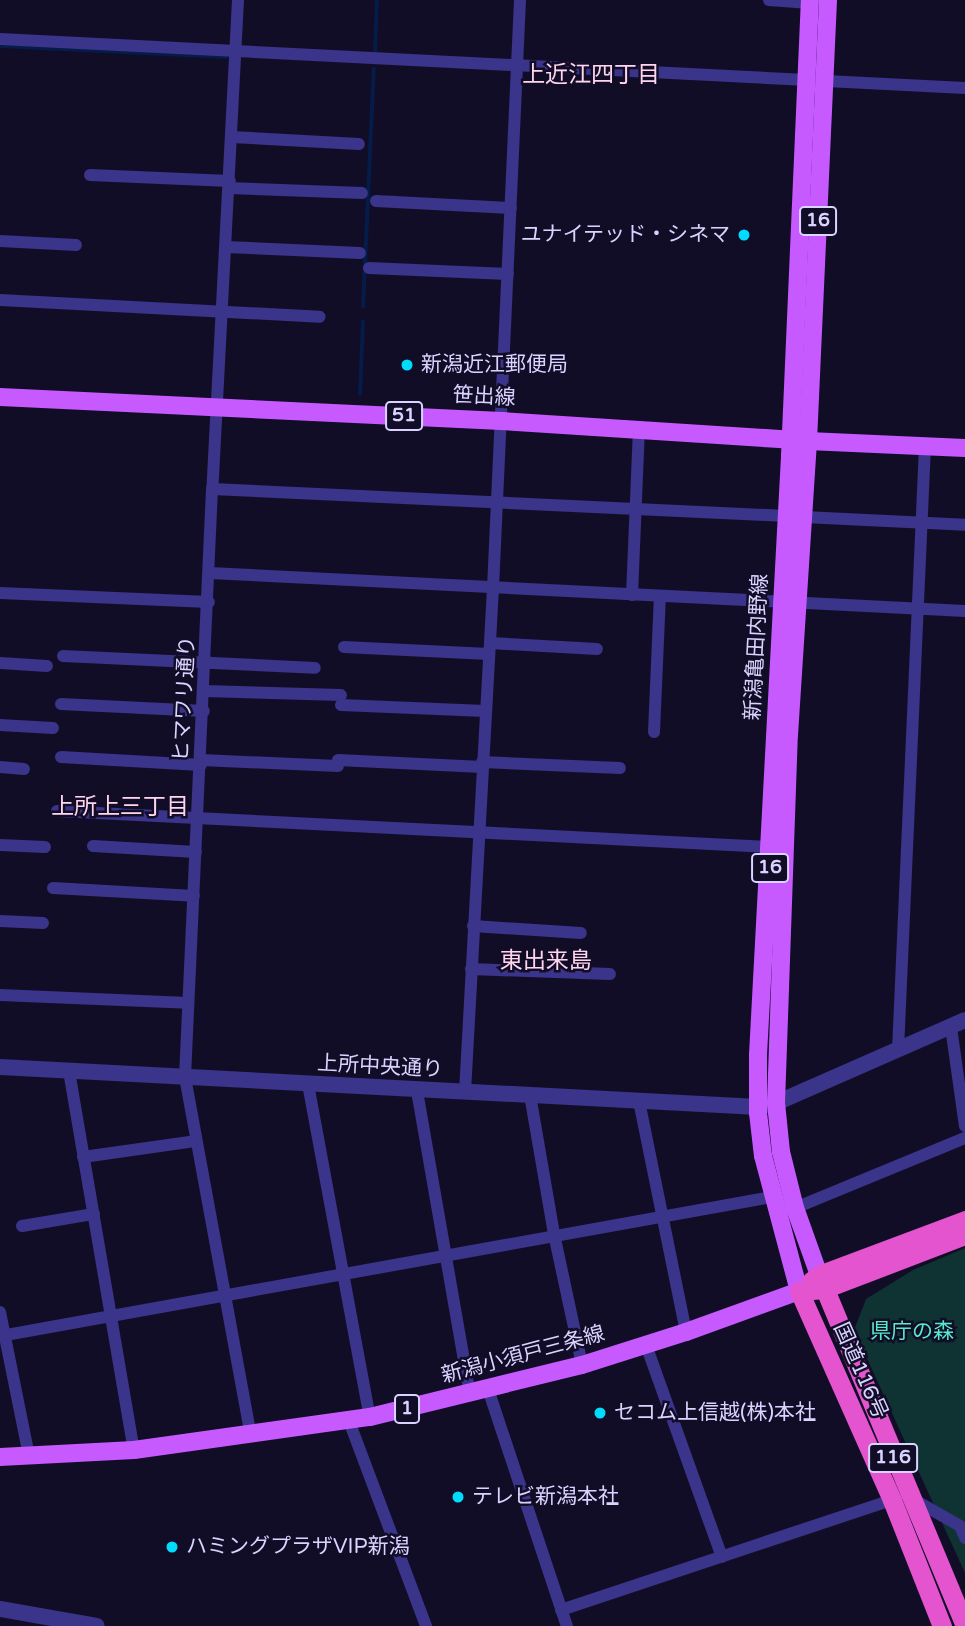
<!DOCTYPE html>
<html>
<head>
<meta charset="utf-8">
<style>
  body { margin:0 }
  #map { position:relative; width:965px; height:1626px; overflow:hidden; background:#120d27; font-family:"Varela Round","Noto Sans JP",sans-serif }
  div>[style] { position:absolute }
  .green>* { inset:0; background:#0f3232 }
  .stream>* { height:3.5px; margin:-1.75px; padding:0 1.75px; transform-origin:1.75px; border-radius:1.75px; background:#051b48 }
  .minor>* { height:12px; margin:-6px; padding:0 6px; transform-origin:6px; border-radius:6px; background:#3a348a }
  .tertiary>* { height:16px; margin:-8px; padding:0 8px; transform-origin:8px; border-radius:8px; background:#3a348a }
  .primary>* { height:18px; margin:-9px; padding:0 9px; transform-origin:9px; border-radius:9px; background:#c75aff }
  .trunk>* { height:19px; margin:-9.5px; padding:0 9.5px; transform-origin:9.5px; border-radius:9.5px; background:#e354ce }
  .dots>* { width:19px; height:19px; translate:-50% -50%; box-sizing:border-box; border:4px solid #120d27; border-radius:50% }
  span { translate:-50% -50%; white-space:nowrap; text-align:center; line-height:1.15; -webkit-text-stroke:5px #120d27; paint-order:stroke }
  .shield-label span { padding:2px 5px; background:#120d27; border:2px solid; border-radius:5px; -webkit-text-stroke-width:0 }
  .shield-label { font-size:19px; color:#dad3ff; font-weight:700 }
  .poi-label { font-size:21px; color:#dad3ff }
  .right { translate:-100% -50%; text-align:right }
  .left { translate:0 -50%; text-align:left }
  .street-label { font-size:21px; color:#dad3ff }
  .park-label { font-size:21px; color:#54eaca }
  .neighbourhood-label { font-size:23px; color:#ffd5ee }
</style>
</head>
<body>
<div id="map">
  <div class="green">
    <i style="clip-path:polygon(965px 1248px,965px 1573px,854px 1330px,866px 1299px,913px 1270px)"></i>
  </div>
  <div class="stream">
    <i style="left:0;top:46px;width:226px;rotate:2.8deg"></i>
    <i style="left:375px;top:51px;width:51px;rotate:-87.8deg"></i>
    <i style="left:363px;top:307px;width:238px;rotate:-87.4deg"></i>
    <i style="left:360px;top:394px;width:72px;rotate:-87.6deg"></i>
  </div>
  <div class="minor">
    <i style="left:238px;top:0;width:490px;rotate:93deg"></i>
    <i style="left:212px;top:489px;width:589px;rotate:92.63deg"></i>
    <i style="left:185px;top:1077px;width:364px;rotate:79.6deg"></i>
    <i style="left:769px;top:0;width:41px;rotate:4.2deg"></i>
    <i style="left:0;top:39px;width:966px;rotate:2.91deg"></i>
    <i style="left:232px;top:137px;width:127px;rotate:3.2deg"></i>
    <i style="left:90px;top:175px;width:140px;rotate:2.5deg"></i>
    <i style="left:229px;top:188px;width:133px;rotate:2.2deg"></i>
    <i style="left:376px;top:201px;width:135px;rotate:3deg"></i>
    <i style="left:0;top:241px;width:76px;rotate:3deg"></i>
    <i style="left:226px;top:247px;width:134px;rotate:2.6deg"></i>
    <i style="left:369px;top:268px;width:139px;rotate:2.5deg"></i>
    <i style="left:0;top:300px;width:320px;rotate:3deg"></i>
    <i style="left:212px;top:489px;width:575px;rotate:2.69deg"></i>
    <i style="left:804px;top:517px;width:161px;rotate:2.8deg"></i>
    <i style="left:210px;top:573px;width:756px;rotate:2.88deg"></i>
    <i style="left:0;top:593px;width:209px;rotate:2.5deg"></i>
    <i style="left:632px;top:595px;width:165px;rotate:-87.6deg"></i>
    <i style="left:490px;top:643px;width:107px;rotate:3.2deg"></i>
    <i style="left:344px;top:647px;width:145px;rotate:2.8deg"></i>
    <i style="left:63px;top:656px;width:252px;rotate:2.7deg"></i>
    <i style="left:0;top:663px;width:47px;rotate:3.7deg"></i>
    <i style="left:204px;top:691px;width:137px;rotate:1.7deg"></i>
    <i style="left:61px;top:704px;width:143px;rotate:2.8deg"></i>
    <i style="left:341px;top:705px;width:144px;rotate:2.4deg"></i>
    <i style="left:0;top:725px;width:53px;rotate:3.2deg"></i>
    <i style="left:654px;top:732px;width:136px;rotate:-87.5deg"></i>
    <i style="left:61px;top:757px;width:140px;rotate:3.3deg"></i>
    <i style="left:201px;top:760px;width:137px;rotate:2.5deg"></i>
    <i style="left:338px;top:760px;width:144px;rotate:2.8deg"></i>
    <i style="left:482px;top:762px;width:138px;rotate:2.5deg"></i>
    <i style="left:0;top:767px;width:24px;rotate:5deg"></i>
    <i style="left:57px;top:811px;width:715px;rotate:2.89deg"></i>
    <i style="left:0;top:845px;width:45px;rotate:2.5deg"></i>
    <i style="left:93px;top:846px;width:103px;rotate:3.3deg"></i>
    <i style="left:53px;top:888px;width:141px;rotate:3.2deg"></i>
    <i style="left:0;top:921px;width:43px;rotate:2.7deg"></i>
    <i style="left:473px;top:926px;width:108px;rotate:3.7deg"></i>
    <i style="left:471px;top:969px;width:139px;rotate:2.1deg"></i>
    <i style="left:0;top:995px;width:188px;rotate:2.4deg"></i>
    <i style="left:951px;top:1027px;width:100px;rotate:82deg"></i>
    <i style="left:898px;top:1050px;width:604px;rotate:-87.44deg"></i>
    <i style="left:69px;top:1071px;width:385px;rotate:80.3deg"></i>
    <i style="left:308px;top:1084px;width:339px;rotate:79.5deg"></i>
    <i style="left:417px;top:1091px;width:308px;rotate:80.1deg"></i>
    <i style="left:465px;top:1092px;width:505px;rotate:-86.82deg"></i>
    <i style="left:493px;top:588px;width:589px;rotate:-87.37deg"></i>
    <i style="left:530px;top:1095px;width:141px;rotate:80.2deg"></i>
    <i style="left:554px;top:1234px;width:134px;rotate:77.9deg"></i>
    <i style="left:639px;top:1101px;width:236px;rotate:78.5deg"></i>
    <i style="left:83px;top:1157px;width:113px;rotate:-8.1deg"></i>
    <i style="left:795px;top:1208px;width:184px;rotate:-22.4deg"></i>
    <i style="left:22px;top:1226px;width:73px;rotate:-9.5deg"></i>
    <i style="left:0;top:1312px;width:147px;rotate:78.6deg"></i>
    <i style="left:0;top:1336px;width:784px;rotate:-10.21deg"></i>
    <i style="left:646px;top:1345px;width:225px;rotate:70.3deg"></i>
    <i style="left:488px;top:1389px;width:250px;rotate:71.6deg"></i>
    <i style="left:349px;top:1421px;width:219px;rotate:69.4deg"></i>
    <i style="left:911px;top:1498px;width:56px;rotate:29.7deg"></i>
    <i style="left:960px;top:1526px;width:13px;rotate:67deg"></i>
    <i style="left:561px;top:1610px;width:349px;rotate:-18.4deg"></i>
  </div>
  <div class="tertiary">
    <i style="left:0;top:1067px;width:759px;rotate:3.02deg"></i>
    <i style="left:758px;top:1107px;width:18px;rotate:-13deg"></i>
    <i style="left:776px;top:1103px;width:206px;rotate:-23.7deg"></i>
    <i style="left:0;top:1609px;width:98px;rotate:9.9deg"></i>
  </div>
  <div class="primary">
    <i style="left:0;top:397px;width:502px;rotate:2.74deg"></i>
    <i style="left:501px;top:421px;width:308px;rotate:3.7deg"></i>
    <i style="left:808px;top:441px;width:157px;rotate:2.6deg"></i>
    <i style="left:819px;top:1275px;width:71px;rotate:-109.7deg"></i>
    <i style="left:795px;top:1208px;width:58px;rotate:-104deg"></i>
    <i style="left:781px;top:1152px;width:49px;rotate:-95.8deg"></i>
    <i style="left:776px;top:1103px;width:368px;rotate:-88deg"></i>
    <i style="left:789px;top:735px;width:295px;rotate:-86.3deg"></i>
    <i style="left:808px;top:441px;width:441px;rotate:-87.4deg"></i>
    <i style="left:0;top:1457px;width:134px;rotate:-3deg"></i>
    <i style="left:134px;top:1450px;width:238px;rotate:-8deg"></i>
    <i style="left:370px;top:1417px;width:218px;rotate:-13.8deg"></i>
    <i style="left:582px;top:1365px;width:109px;rotate:-17.6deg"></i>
    <i style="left:686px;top:1332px;width:120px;rotate:-19.9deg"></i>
    <i style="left:799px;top:1291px;width:140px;rotate:-104.9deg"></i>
    <i style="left:763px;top:1156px;width:43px;rotate:-96.6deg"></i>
    <i style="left:758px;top:1113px;width:58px;rotate:-90deg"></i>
    <i style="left:758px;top:1055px;width:600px;rotate:-86.94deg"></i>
    <i style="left:790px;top:456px;width:456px;rotate:-87.5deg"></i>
  </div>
  <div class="trunk">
    <i style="left:819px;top:1275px;width:380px;rotate:67.4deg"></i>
    <i style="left:811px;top:1281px;width:10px;rotate:-37deg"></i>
    <i style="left:819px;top:1275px;width:156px;rotate:-20.6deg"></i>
    <i style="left:812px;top:1290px;width:12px;rotate:-5deg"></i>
    <i style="left:824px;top:1289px;width:151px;rotate:-21deg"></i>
    <i style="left:799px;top:1291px;width:229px;rotate:66deg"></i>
    <i style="left:892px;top:1500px;width:136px;rotate:68.4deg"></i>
  </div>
  <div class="dots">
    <i style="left:744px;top:235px;background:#00dbfe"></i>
    <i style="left:407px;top:365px;background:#00dbfe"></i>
    <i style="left:600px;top:1413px;background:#00dbfe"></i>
    <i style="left:458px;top:1497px;background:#00dbfe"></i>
    <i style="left:172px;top:1547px;background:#00dbfe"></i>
  </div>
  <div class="shield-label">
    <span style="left:818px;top:221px">16</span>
    <span style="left:404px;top:416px">51</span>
    <span style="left:770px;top:868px">16</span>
    <span style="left:407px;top:1409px">1</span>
    <span style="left:893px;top:1458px">116</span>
  </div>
  <div class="poi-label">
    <span class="right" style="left:730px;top:235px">ユナイテッド・シネマ</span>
    <span class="left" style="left:421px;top:365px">新潟近江郵便局</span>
    <span class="left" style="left:614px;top:1413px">セコム上信越(株)本社</span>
    <span class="left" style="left:472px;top:1497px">テレビ新潟本社</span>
    <span class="left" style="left:186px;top:1547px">ハミングプラザVIP新潟</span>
  </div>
  <div class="street-label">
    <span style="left:484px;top:397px;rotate:3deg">笹出線</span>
    <span style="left:757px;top:647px;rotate:-87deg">新潟亀田内野線</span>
    <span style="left:185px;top:699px;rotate:-87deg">ヒマワリ通り</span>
    <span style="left:380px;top:1067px;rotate:3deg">上所中央通り</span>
    <span style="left:523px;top:1355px;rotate:-15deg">新潟小須戸三条線</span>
    <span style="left:860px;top:1371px;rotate:66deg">国道116号</span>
  </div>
  <div class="park-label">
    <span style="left:912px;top:1332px">県庁の森</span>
  </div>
  <div class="neighbourhood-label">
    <span style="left:591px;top:75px">上近江四丁目</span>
    <span style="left:120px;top:807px">上所上三丁目</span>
    <span style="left:546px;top:961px">東出来島</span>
  </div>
</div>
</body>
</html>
